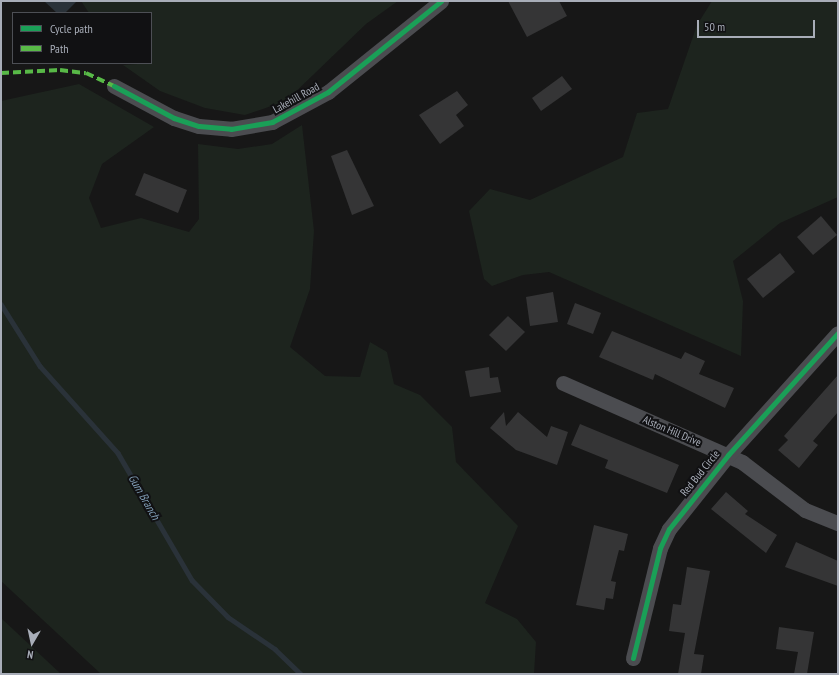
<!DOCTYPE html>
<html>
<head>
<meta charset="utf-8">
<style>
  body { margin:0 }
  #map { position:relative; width:839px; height:675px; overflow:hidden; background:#171717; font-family:"PT Sans Narrow",sans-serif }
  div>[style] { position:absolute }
  .green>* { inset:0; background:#1d241e }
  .water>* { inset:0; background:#2a3239 }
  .stream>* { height:4.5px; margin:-2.25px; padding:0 2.25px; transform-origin:2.25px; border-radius:2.25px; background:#2a3239 }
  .building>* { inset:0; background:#353536 }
  .minor>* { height:15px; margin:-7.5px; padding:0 7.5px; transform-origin:7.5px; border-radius:7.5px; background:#4b4c50 }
  .quiet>* { height:4px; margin-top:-2px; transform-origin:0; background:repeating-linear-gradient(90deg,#58b947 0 8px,transparent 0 12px) }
  .cycleway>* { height:5px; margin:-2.5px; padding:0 2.5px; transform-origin:2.5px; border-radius:2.5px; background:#1a9f57 }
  span { translate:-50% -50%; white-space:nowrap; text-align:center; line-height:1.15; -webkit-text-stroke:4px #111113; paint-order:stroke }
  .street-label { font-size:11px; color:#a8adb8 }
  .water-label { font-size:12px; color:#7f9bb3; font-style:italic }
  .frame { position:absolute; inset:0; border:2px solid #a8adb8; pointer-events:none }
  .legend { position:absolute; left:12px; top:12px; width:140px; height:52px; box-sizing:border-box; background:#111113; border:1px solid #4d4f55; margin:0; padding:5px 7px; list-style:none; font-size:12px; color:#a8adb8 }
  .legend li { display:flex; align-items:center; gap:8px; height:20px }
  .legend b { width:20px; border:1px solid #4d4f55 }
  .north { position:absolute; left:12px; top:623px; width:40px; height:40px; -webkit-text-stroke:3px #111113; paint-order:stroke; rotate:189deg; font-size:11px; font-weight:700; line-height:16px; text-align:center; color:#a8adb8 }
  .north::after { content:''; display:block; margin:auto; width:14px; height:18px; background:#a8adb8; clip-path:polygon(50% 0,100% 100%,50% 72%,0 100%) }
  .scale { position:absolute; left:697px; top:20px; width:118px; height:18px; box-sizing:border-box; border:2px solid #a8adb8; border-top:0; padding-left:5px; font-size:12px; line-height:14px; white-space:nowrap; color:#a8adb8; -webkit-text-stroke:3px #111113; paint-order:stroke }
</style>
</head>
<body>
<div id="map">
  <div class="green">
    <i style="clip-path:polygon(81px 1px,398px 1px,366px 24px,286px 101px,245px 115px,205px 108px,160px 91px,123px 65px,151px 63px,151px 13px,89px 13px)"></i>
    <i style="clip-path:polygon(712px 1px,838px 1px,838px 197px,780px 223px,733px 261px,743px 301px,741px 356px,549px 272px,523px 275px,492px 286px,484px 279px,469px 211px,490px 189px,530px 200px,623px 157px,637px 113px,668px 109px,697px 25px)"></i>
    <i style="clip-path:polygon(79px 84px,154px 127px,102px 164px,89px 198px,101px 228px,141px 218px,189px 232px,199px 219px,198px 144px,238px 149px,272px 144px,302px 125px,314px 231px,310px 289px,290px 347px,325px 376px,360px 377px,370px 342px,387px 352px,394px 384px,420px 395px,452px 427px,456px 462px,518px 526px,485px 603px,517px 619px,536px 642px,534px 674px,101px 674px,1px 581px,1px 101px)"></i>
    <i style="clip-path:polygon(1px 618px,61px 674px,1px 674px)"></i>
  </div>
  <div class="water">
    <i style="clip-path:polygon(44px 1px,77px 1px,65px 13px,57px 13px)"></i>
  </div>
  <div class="stream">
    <i style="left:1px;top:304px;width:73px;rotate:57.8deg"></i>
    <i style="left:40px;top:366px;width:117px;rotate:48.1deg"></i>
    <i style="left:118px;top:453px;width:147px;rotate:59.8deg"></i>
    <i style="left:192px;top:580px;width:52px;rotate:45.8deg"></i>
    <i style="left:228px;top:617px;width:57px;rotate:34.2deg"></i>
    <i style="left:275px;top:649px;width:36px;rotate:44deg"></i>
  </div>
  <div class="building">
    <i style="clip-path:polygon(508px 1px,559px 1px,567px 16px,527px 37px)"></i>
    <i style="clip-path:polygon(562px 76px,572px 89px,541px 111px,532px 98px)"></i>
    <i style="clip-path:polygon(457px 91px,468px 105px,456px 115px,464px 126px,440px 144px,419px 115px)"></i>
    <i style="clip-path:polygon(347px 150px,374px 206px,352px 215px,331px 156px)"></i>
    <i style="clip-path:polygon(144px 173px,187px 190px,178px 213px,135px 195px)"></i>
    <i style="clip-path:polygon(821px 216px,837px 235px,813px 255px,797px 237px)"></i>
    <i style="clip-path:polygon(780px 253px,795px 272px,763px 298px,747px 279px)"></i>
    <i style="clip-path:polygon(553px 292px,558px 322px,530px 326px,526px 297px)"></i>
    <i style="clip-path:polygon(575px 303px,601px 313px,593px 334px,567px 324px)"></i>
    <i style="clip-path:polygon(508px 316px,525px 332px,506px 351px,489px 335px)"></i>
    <i style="clip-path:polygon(612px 331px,681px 359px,685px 352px,705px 361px,699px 374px,734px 388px,725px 408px,655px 374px,653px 380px,599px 357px)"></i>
    <i style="clip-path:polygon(489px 367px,490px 378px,498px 377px,501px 392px,470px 397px,465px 371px)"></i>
    <i style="clip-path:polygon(838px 375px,838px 412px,813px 441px,818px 445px,799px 468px,778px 450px,788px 440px,784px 436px)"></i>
    <i style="clip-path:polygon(504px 412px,506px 426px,518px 412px,547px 437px,551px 426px,568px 432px,557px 465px,516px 450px,490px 428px)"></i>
    <i style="clip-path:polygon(580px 424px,679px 465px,667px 493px,605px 468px,608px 460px,571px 445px)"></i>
    <i style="clip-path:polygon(726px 492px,748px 511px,745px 514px,777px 535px,766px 553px,711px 509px)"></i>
    <i style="clip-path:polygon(594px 525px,628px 534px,624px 551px,619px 550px,611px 581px,616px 582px,613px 599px,606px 598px,604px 610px,576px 605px)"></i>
    <i style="clip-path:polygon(796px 542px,838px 561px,838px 586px,785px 567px)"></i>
    <i style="clip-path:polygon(687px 567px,710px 571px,694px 654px,704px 655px,701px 674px,678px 674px,685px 633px,669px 631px,673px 604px,681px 605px)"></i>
    <i style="clip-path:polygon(779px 627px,814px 632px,807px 674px,794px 674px,798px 652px,776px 649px)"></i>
  </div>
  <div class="minor">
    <i style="left:114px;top:86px;width:68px;rotate:28.1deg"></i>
    <i style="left:174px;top:118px;width:26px;rotate:18deg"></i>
    <i style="left:199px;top:126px;width:32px;rotate:5deg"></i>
    <i style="left:231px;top:129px;width:42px;rotate:-9.7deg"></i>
    <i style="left:272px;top:122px;width:64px;rotate:-28.2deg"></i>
    <i style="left:328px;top:92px;width:145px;rotate:-38.8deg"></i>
    <i style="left:563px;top:383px;width:196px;rotate:23.8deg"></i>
    <i style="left:742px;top:462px;width:79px;rotate:37.3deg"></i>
    <i style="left:805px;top:510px;width:35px;rotate:22deg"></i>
    <i style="left:633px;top:658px;width:113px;rotate:-76.2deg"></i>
    <i style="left:660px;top:548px;width:21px;rotate:-65deg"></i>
    <i style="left:669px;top:529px;width:95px;rotate:-51.4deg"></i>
    <i style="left:728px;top:455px;width:164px;rotate:-48deg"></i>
  </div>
  <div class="quiet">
    <i style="left:1px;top:73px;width:59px;rotate:-2.9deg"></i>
    <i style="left:60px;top:70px;width:26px;rotate:7deg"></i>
    <i style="left:86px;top:73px;width:31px;rotate:25deg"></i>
  </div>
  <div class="cycleway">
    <i style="left:114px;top:86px;width:68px;rotate:28.1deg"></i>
    <i style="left:174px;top:118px;width:26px;rotate:18deg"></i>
    <i style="left:199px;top:126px;width:32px;rotate:5deg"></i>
    <i style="left:231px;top:129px;width:42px;rotate:-9.7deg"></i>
    <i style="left:272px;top:122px;width:64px;rotate:-28.2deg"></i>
    <i style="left:328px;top:92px;width:145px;rotate:-38.8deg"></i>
    <i style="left:633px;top:658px;width:113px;rotate:-76.2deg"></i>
    <i style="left:660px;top:548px;width:21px;rotate:-65deg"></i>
    <i style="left:669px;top:529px;width:95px;rotate:-51.4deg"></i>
    <i style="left:728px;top:455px;width:164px;rotate:-48deg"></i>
  </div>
  <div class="street-label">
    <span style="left:296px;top:98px;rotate:-29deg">Lakehill Road</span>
    <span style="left:672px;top:431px;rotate:23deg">Alston Hill Drive</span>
    <span style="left:700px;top:473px;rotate:-51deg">Red Bud Circle</span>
  </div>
  <div class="water-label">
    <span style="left:144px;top:497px;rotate:60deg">Gum Branch</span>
  </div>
  <div class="frame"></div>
  <ul class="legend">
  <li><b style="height:5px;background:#1a9f57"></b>Cycle path</li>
  <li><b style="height:5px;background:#58b947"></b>Path</li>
  </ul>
  <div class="north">N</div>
  <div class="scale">50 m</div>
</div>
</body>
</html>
